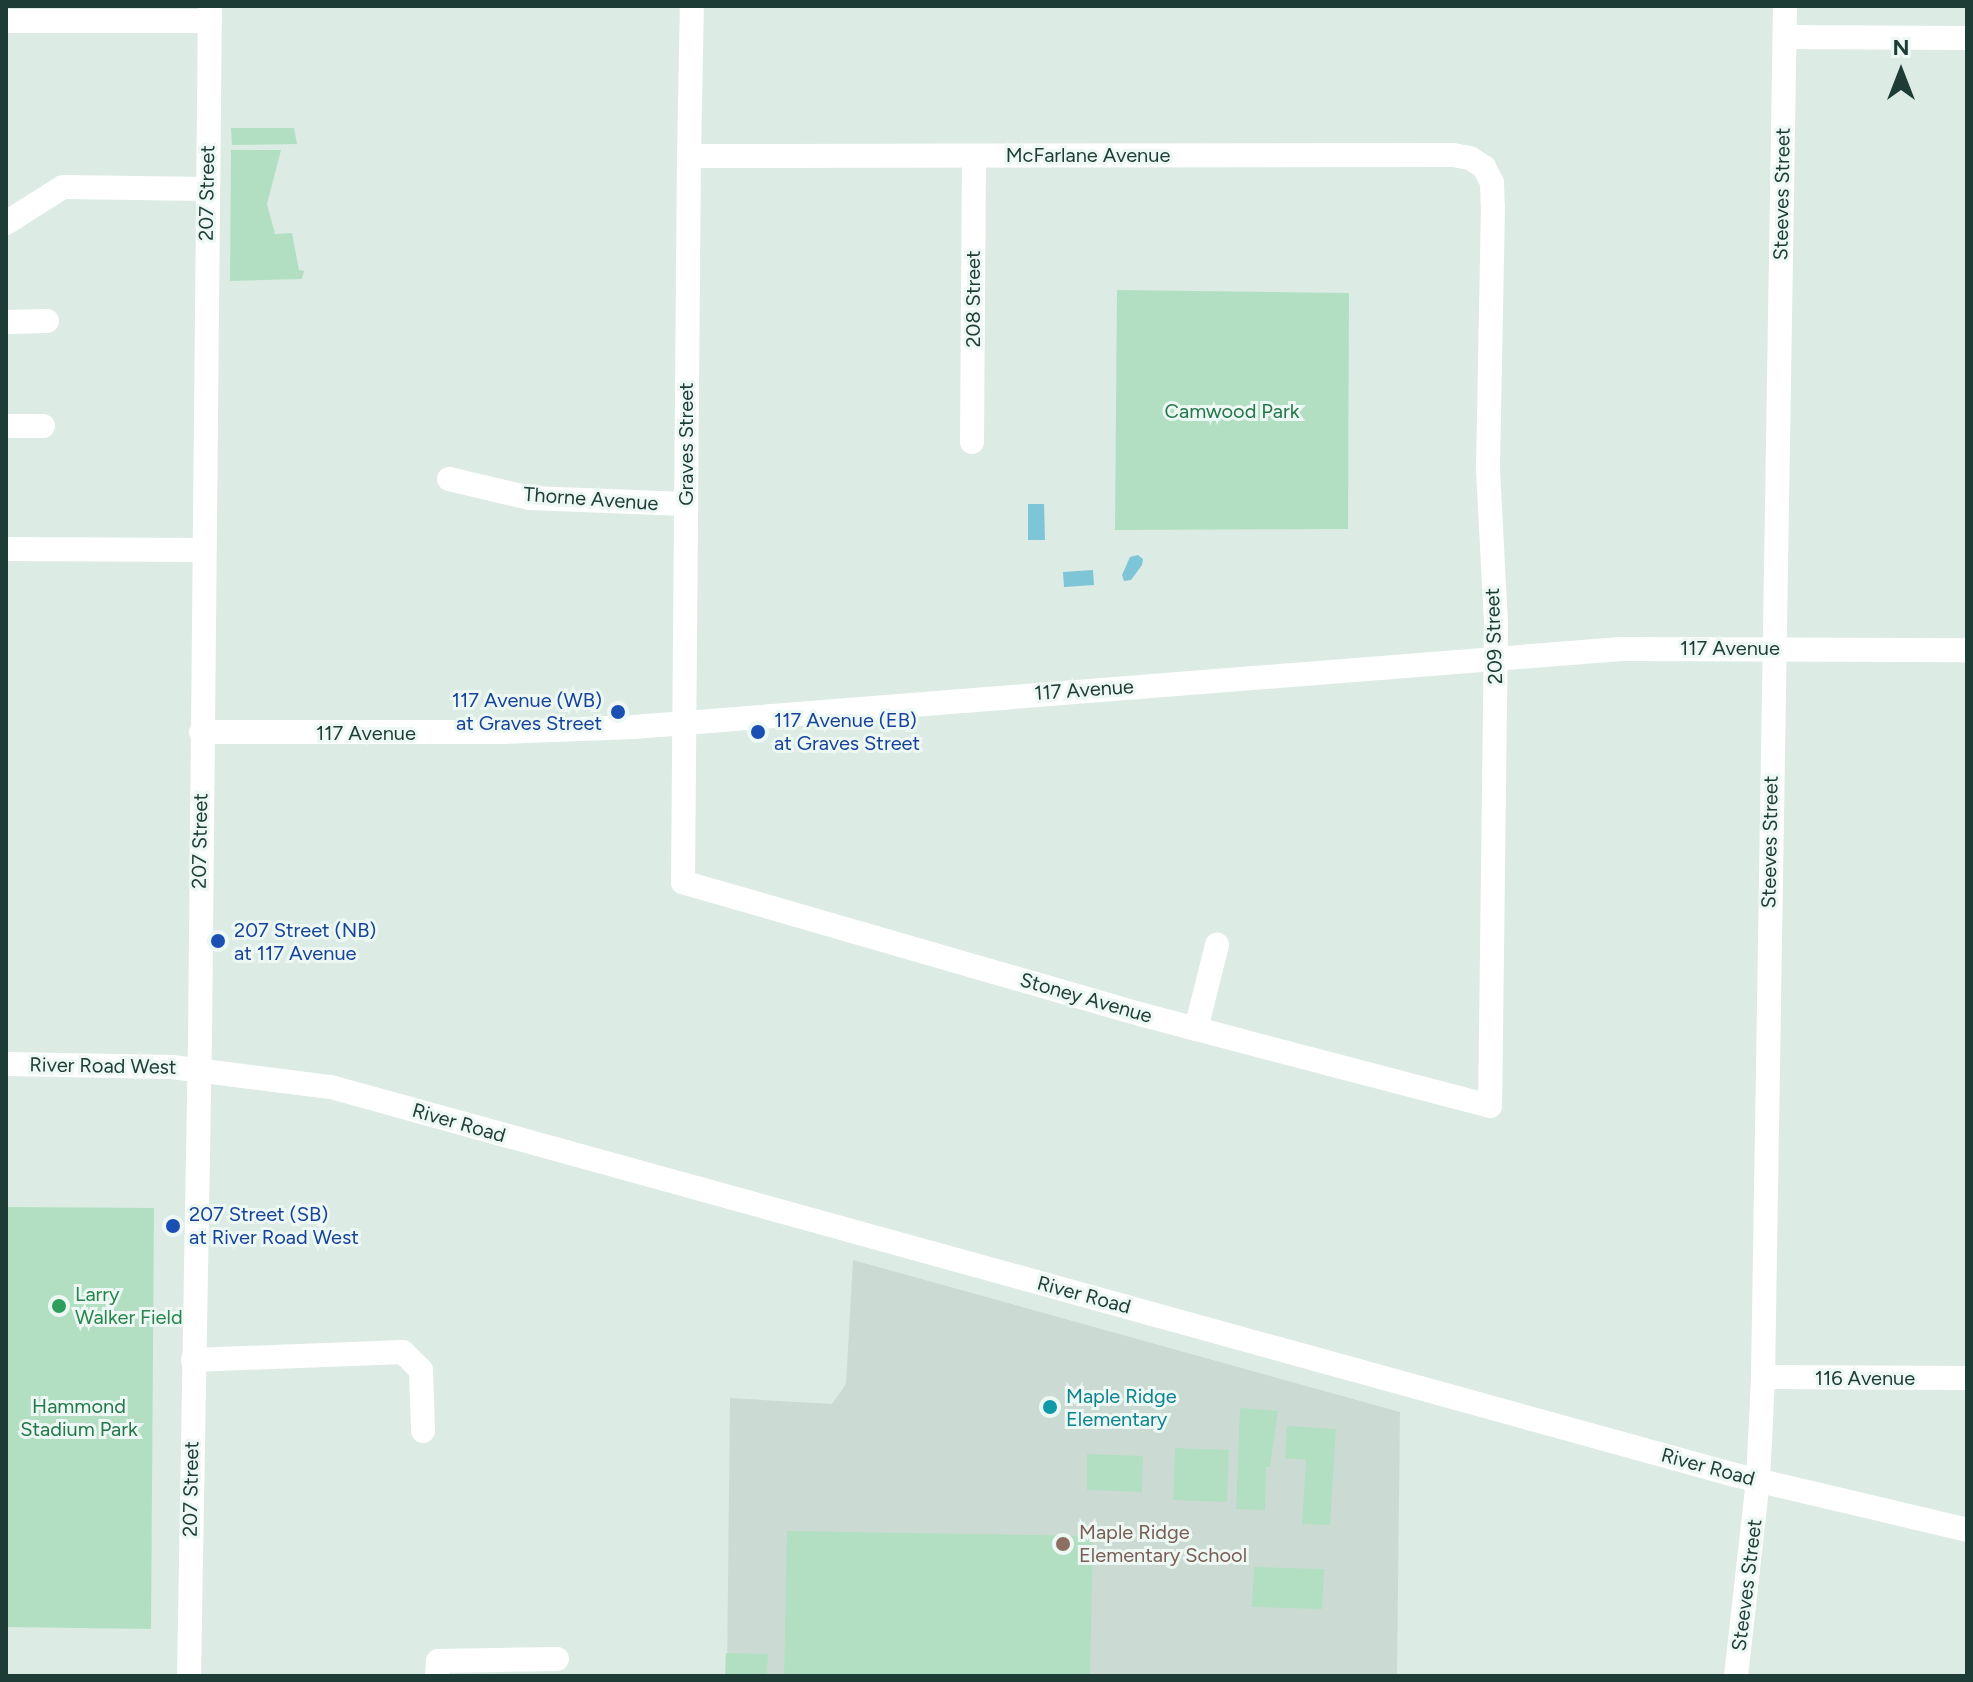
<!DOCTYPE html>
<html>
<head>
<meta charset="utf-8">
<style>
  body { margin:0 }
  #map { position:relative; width:1973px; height:1682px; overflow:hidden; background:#ddebe5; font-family:Figtree,sans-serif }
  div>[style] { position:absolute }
  .built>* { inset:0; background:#cbdbd4 }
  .green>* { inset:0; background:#b2dfc1 }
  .water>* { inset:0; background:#7dc5d7 }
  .minor>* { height:24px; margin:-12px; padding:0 12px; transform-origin:12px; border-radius:12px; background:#fff }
  .dots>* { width:22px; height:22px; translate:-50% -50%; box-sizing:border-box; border:4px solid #edf7f3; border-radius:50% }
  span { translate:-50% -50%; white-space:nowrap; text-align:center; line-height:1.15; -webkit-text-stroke:6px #edf7f3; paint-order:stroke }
  .street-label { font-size:20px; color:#1d3c35 }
  .park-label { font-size:20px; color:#237748 }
  .transit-label { font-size:20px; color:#164399 }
  .right { translate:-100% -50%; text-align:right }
  .left { translate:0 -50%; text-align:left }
  .leisure-label { font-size:20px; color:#27864d }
  .culture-label { font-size:20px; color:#0d838f }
  .education-label { font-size:20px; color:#785e54 }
  .frame { position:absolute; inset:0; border:8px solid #1d3c35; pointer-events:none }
  .north { position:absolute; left:1861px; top:32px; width:80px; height:80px; -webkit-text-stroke:6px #edf7f3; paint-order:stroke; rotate:0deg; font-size:22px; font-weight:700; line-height:32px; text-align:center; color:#1d3c35 }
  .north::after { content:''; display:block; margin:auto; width:28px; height:36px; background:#1d3c35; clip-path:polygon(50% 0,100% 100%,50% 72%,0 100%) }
</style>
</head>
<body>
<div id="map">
  <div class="built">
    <i style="clip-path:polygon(853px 1260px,1400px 1412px,1397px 1676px,727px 1676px,730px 1398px,832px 1404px,846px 1384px)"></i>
  </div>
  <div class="green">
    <i style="clip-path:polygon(231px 128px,294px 128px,297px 144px,232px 145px)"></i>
    <i style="clip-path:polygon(231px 150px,281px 150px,267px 204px,275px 234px,292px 233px,299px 270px,304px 271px,302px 279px,230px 281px)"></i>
    <i style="clip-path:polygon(1117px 290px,1349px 293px,1348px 529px,1115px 530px)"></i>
    <i style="clip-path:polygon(6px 1207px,154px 1208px,151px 1629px,6px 1627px)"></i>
    <i style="clip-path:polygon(1240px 1408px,1278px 1411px,1270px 1467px,1266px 1467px,1265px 1510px,1236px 1509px)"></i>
    <i style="clip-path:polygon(1287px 1426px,1336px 1429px,1330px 1525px,1302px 1524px,1306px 1460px,1285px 1458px)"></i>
    <i style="clip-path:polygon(1175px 1448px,1229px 1450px,1227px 1502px,1173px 1500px)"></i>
    <i style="clip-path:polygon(1087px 1454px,1143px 1456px,1142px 1492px,1087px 1490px)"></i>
    <i style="clip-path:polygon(787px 1531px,1093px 1536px,1090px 1676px,784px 1676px)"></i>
    <i style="clip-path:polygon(1254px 1567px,1324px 1569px,1322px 1609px,1252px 1607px)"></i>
    <i style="clip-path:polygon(726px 1653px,768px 1654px,767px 1676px,725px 1676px)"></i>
  </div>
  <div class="water">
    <i style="clip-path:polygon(1028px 504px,1044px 504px,1045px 540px,1028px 540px)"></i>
    <i style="clip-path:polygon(1138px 555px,1143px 559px,1142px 565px,1131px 580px,1124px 581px,1122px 575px,1130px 557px)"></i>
    <i style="clip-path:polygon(1093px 570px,1094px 585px,1064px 587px,1063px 572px)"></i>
  </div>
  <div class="minor">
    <i style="left:6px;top:21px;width:204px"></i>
    <i style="left:1785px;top:37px;width:182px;rotate:0.3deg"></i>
    <i style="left:689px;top:156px;width:764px;rotate:-0.07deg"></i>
    <i style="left:1453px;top:155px;width:17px;rotate:10deg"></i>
    <i style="left:1470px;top:158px;width:17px;rotate:33deg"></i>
    <i style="left:1484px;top:167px;width:18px;rotate:63deg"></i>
    <i style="left:1492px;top:183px;width:23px;rotate:88deg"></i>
    <i style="left:1493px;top:206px;width:264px;rotate:91.1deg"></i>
    <i style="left:1488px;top:470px;width:154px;rotate:87deg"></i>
    <i style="left:1496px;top:624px;width:482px;rotate:90.7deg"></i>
    <i style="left:1490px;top:1106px;width:359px;rotate:-165.3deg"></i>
    <i style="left:1143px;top:1015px;width:479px;rotate:-163.9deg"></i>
    <i style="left:683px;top:882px;width:726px;rotate:-89.53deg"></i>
    <i style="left:689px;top:156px;width:150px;rotate:-88.9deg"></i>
    <i style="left:6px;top:223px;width:67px;rotate:-32.3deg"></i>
    <i style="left:63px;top:187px;width:144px;rotate:0.8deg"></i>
    <i style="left:6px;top:322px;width:41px;rotate:-1.4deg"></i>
    <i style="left:6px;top:426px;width:37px"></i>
    <i style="left:972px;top:442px;width:286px;rotate:-89.6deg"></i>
    <i style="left:449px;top:479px;width:83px;rotate:13.2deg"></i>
    <i style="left:530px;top:498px;width:156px;rotate:2.2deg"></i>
    <i style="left:6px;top:549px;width:197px;rotate:0.3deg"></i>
    <i style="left:201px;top:732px;width:303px"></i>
    <i style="left:504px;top:732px;width:130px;rotate:-2.2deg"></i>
    <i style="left:634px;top:727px;width:990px;rotate:-4.52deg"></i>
    <i style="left:1621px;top:649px;width:346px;rotate:0.2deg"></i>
    <i style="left:1196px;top:1029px;width:87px;rotate:-76deg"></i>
    <i style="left:6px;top:1064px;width:166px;rotate:1deg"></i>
    <i style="left:172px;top:1067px;width:160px;rotate:7.2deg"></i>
    <i style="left:331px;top:1087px;width:1457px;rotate:15.45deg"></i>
    <i style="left:1735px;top:1475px;width:238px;rotate:13.3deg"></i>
    <i style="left:193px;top:1360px;width:210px;rotate:-2.2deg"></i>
    <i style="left:403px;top:1352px;width:25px;rotate:45deg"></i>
    <i style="left:421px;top:1370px;width:61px;rotate:88.1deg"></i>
    <i style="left:1763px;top:1377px;width:204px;rotate:0.3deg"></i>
    <i style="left:189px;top:1676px;width:634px;rotate:-89.01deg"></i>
    <i style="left:200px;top:1042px;width:1036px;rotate:-89.45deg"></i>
    <i style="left:437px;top:1676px;width:15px;rotate:-86deg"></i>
    <i style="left:438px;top:1661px;width:119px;rotate:-1deg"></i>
    <i style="left:1736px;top:1676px;width:196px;rotate:-83.6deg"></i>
    <i style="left:1758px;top:1481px;width:104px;rotate:-87.2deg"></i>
    <i style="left:1763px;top:1377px;width:1371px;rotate:-89.08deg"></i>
  </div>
  <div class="dots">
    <i style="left:618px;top:712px;background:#1a4fb4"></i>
    <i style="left:758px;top:732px;background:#1a4fb4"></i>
    <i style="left:218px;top:941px;background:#1a4fb4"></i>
    <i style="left:173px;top:1226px;background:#1a4fb4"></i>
    <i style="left:59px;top:1306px;background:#2e9e5b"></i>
    <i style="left:1050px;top:1407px;background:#0f9aa8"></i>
    <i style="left:1063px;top:1544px;background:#8d6e63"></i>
  </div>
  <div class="street-label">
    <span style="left:1088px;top:155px">McFarlane Avenue</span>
    <span style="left:207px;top:193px;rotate:-89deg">207 Street</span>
    <span style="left:1782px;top:194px;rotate:-89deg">Steeves Street</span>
    <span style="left:973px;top:299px;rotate:-90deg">208 Street</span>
    <span style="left:686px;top:444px;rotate:-90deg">Graves Street</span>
    <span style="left:591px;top:499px;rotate:4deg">Thorne Avenue</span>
    <span style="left:1494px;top:636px;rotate:-92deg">209 Street</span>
    <span style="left:1730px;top:648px">117 Avenue</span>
    <span style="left:1084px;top:690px;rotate:-4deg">117 Avenue</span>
    <span style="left:366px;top:733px">117 Avenue</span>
    <span style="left:200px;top:841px;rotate:-89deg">207 Street</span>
    <span style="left:1770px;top:842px;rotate:-89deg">Steeves Street</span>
    <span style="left:1086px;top:998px;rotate:16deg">Stoney Avenue</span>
    <span style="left:103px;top:1066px;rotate:1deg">River Road West</span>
    <span style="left:459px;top:1123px;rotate:16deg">River Road</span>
    <span style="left:1084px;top:1295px;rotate:15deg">River Road</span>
    <span style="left:1865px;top:1378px">116 Avenue</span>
    <span style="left:1708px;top:1467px;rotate:15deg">River Road</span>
    <span style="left:191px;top:1489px;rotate:-89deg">207 Street</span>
    <span style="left:1747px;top:1585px;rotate:-83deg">Steeves Street</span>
  </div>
  <div class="park-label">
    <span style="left:1232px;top:411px">Camwood Park</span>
    <span style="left:79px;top:1418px">Hammond<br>Stadium Park</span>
  </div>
  <div class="transit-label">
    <span class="right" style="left:602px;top:712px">117 Avenue (WB)<br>at Graves Street</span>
    <span class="left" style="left:774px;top:732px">117 Avenue (EB)<br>at Graves Street</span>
    <span class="left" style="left:234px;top:942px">207 Street (NB)<br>at 117 Avenue</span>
    <span class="left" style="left:189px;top:1226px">207 Street (SB)<br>at River Road West</span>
  </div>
  <div class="leisure-label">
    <span class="left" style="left:75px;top:1306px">Larry<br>Walker Field</span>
  </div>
  <div class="culture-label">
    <span class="left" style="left:1066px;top:1408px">Maple Ridge<br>Elementary</span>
  </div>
  <div class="education-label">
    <span class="left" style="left:1079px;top:1544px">Maple Ridge<br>Elementary School</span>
  </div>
  <div class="frame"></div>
  <div class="north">N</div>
</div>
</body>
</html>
